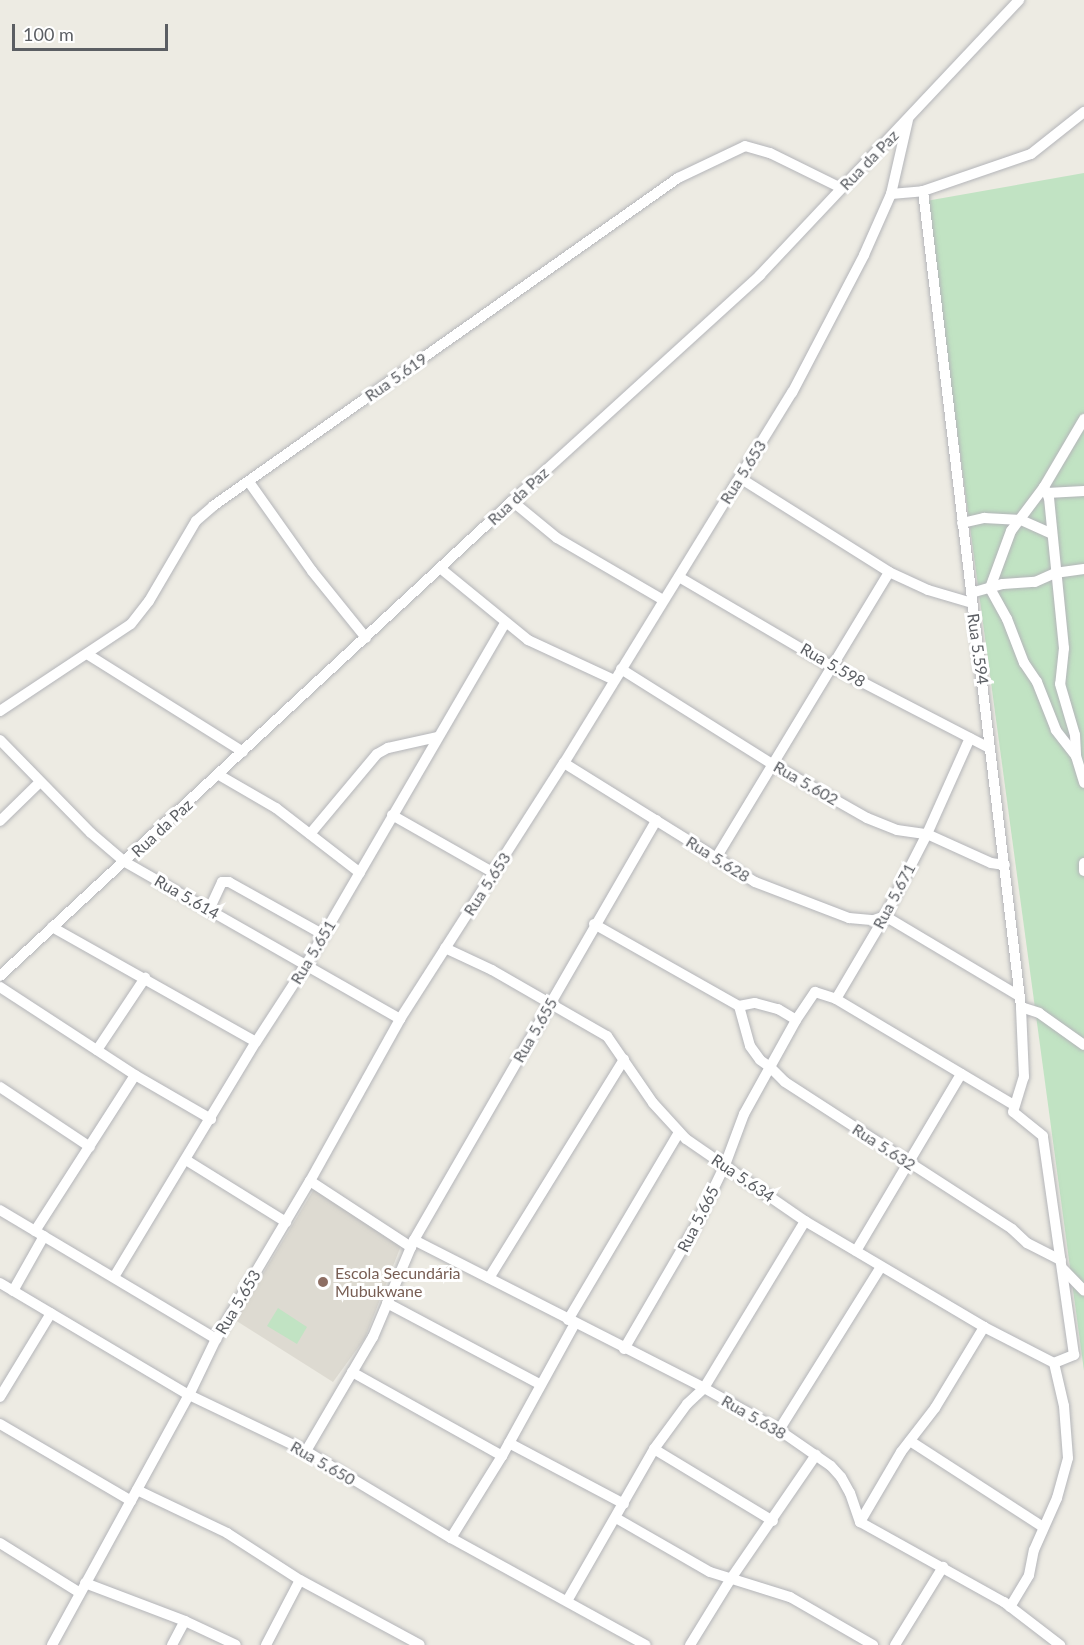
<!DOCTYPE html>
<html>
<head>
<meta charset="utf-8">
<style>
  body { margin:0 }
  #map { position:relative; width:1084px; height:1645px; overflow:hidden; background:#edebe3; font-family:Lato,sans-serif }
  div>[style] { position:absolute }
  .education>* { inset:0; background:#dddad1 }
  .green>* { inset:0; background:#c1e3c3 }
  .roads { filter:drop-shadow(0 0 2px #b4b5b9) drop-shadow(0 0 2px #b4b5b9) }
  .minor>* { height:10px; margin:-5px; padding:0 5px; transform-origin:5px; border-radius:5px; background:#fff }
  .dots>* { width:16px; height:16px; translate:-50% -50%; box-sizing:border-box; border:3px solid #fff; border-radius:50% }
  span { translate:-50% -50%; white-space:nowrap; text-align:center; line-height:1.15; -webkit-text-stroke:6px #fff; paint-order:stroke }
  .street-label { font-size:16px; color:#5b5e63 }
  .education-label { font-size:16px; color:#785e54 }
  .left { translate:0 -50%; text-align:left }
  .scale { position:absolute; left:12px; top:24px; width:156px; height:27px; box-sizing:border-box; border:3px solid #5b5e63; border-top:0; padding-left:8px; font-size:18px; line-height:21px; white-space:nowrap; color:#5b5e63; -webkit-text-stroke:4px #fff; paint-order:stroke }
</style>
</head>
<body>
<div id="map">
  <div class="education">
    <i style="clip-path:polygon(316px 1186px,402px 1243px,365px 1338px,333px 1382px,235px 1320px)"></i>
  </div>
  <div class="green">
    <i style="clip-path:polygon(1084px 173px,1084px 1371px,926px 201px)"></i>
    <i style="clip-path:polygon(278px 1308px,307px 1327px,297px 1344px,267px 1326px)"></i>
  </div>
  <div class="roads">
    <div class="minor">
      <i style="left:891px;top:194px;width:32px;rotate:-5deg"></i>
      <i style="left:923px;top:191px;width:114px;rotate:-18.9deg"></i>
      <i style="left:1031px;top:154px;width:68px;rotate:-38.4deg"></i>
      <i style="left:740px;top:478px;width:176px;rotate:32.2deg"></i>
      <i style="left:889px;top:572px;width:43px;rotate:24.8deg"></i>
      <i style="left:928px;top:590px;width:46px;rotate:16.5deg"></i>
      <i style="left:249px;top:482px;width:109px;rotate:54.7deg"></i>
      <i style="left:312px;top:571px;width:86px;rotate:51.1deg"></i>
      <i style="left:1044px;top:487px;width:12px;rotate:66deg"></i>
      <i style="left:1049px;top:498px;width:151px;rotate:84.3deg"></i>
      <i style="left:1064px;top:648px;width:36px;rotate:96deg"></i>
      <i style="left:1060px;top:684px;width:53px;rotate:73.6deg"></i>
      <i style="left:1075px;top:735px;width:21px;rotate:87deg"></i>
      <i style="left:1076px;top:756px;width:28px;rotate:73deg"></i>
      <i style="left:1047px;top:493px;width:37px;rotate:-3deg"></i>
      <i style="left:512px;top:501px;width:58px;rotate:39.4deg"></i>
      <i style="left:557px;top:538px;width:123px;rotate:30.3deg"></i>
      <i style="left:962px;top:523px;width:23px;rotate:-13deg"></i>
      <i style="left:984px;top:518px;width:37px;rotate:3deg"></i>
      <i style="left:1021px;top:520px;width:34px;rotate:24deg"></i>
      <i style="left:440px;top:568px;width:114px;rotate:39.3deg"></i>
      <i style="left:528px;top:640px;width:95px;rotate:24.9deg"></i>
      <i style="left:679px;top:577px;width:176px;rotate:30.4deg"></i>
      <i style="left:831px;top:666px;width:178px;rotate:27.4deg"></i>
      <i style="left:971px;top:593px;width:33px;rotate:-16deg"></i>
      <i style="left:1003px;top:584px;width:32px;rotate:-4deg"></i>
      <i style="left:1035px;top:582px;width:22px;rotate:-24deg"></i>
      <i style="left:1055px;top:573px;width:29px;rotate:-8deg"></i>
      <i style="left:87px;top:654px;width:184px;rotate:32.1deg"></i>
      <i style="left:621px;top:669px;width:178px;rotate:32.2deg"></i>
      <i style="left:772px;top:764px;width:109px;rotate:29.6deg"></i>
      <i style="left:867px;top:818px;width:32px;rotate:22deg"></i>
      <i style="left:897px;top:830px;width:30px;rotate:8deg"></i>
      <i style="left:927px;top:834px;width:70px;rotate:24.4deg"></i>
      <i style="left:991px;top:863px;width:14px;rotate:8deg"></i>
      <i style="left:0;top:711px;width:157px;rotate:-33.6deg"></i>
      <i style="left:131px;top:624px;width:29px;rotate:-52deg"></i>
      <i style="left:149px;top:601px;width:93px;rotate:-59.6deg"></i>
      <i style="left:196px;top:521px;width:23px;rotate:-41deg"></i>
      <i style="left:213px;top:506px;width:569px;rotate:-35.2deg"></i>
      <i style="left:678px;top:178px;width:74px;rotate:-25.5deg"></i>
      <i style="left:745px;top:146px;width:26px;rotate:16deg"></i>
      <i style="left:770px;top:153px;width:79px;rotate:26.2deg"></i>
      <i style="left:0;top:740px;width:130px;rotate:45.6deg"></i>
      <i style="left:91px;top:833px;width:45px;rotate:40.5deg"></i>
      <i style="left:125px;top:862px;width:317px;rotate:29.7deg"></i>
      <i style="left:1076px;top:756px;width:33px;rotate:-128deg"></i>
      <i style="left:1056px;top:730px;width:52px;rotate:-111.6deg"></i>
      <i style="left:1037px;top:682px;width:23px;rotate:-124deg"></i>
      <i style="left:1024px;top:663px;width:47px;rotate:-111.1deg"></i>
      <i style="left:1007px;top:619px;width:35px;rotate:-119deg"></i>
      <i style="left:990px;top:588px;width:61px;rotate:-69.8deg"></i>
      <i style="left:1011px;top:531px;width:55px;rotate:-53.1deg"></i>
      <i style="left:1044px;top:487px;width:79px;rotate:-59.5deg"></i>
      <i style="left:564px;top:763px;width:225px;rotate:31.9deg"></i>
      <i style="left:755px;top:882px;width:101px;rotate:21deg"></i>
      <i style="left:849px;top:918px;width:25px;rotate:5deg"></i>
      <i style="left:874px;top:920px;width:12px;rotate:-20deg"></i>
      <i style="left:885px;top:916px;width:156px;rotate:30.8deg"></i>
      <i style="left:219px;top:775px;width:66px;rotate:30.1deg"></i>
      <i style="left:276px;top:808px;width:106px;rotate:37.7deg"></i>
      <i style="left:392px;top:815px;width:117px;rotate:29.6deg"></i>
      <i style="left:0;top:821px;width:56px;rotate:-44.3deg"></i>
      <i style="left:310px;top:834px;width:104px;rotate:-50.1deg"></i>
      <i style="left:377px;top:754px;width:13px;rotate:-29deg"></i>
      <i style="left:388px;top:748px;width:50px;rotate:-12.7deg"></i>
      <i style="left:716px;top:858px;width:334px;rotate:-58.8deg"></i>
      <i style="left:1084px;top:863px;width:8px;rotate:90deg"></i>
      <i style="left:209px;top:910px;width:31px;rotate:-65deg"></i>
      <i style="left:222px;top:882px;width:7px"></i>
      <i style="left:229px;top:882px;width:109px;rotate:29.2deg"></i>
      <i style="left:594px;top:924px;width:167px;rotate:29.5deg"></i>
      <i style="left:52px;top:927px;width:234px;rotate:29.4deg"></i>
      <i style="left:445px;top:948px;width:52px;rotate:25.1deg"></i>
      <i style="left:492px;top:970px;width:133px;rotate:29.9deg"></i>
      <i style="left:607px;top:1036px;width:81px;rotate:55.5deg"></i>
      <i style="left:653px;top:1103px;width:49px;rotate:47.5deg"></i>
      <i style="left:686px;top:1139px;width:145px;rotate:34.6deg"></i>
      <i style="left:805px;top:1221px;width:208px;rotate:30.6deg"></i>
      <i style="left:984px;top:1327px;width:79px;rotate:27.2deg"></i>
      <i style="left:1054px;top:1363px;width:22px;rotate:-22deg"></i>
      <i style="left:1074px;top:1355px;width:221px;rotate:-98.1deg"></i>
      <i style="left:1043px;top:1136px;width:38px;rotate:-141deg"></i>
      <i style="left:1013px;top:1112px;width:37px;rotate:-73deg"></i>
      <i style="left:1024px;top:1077px;width:70px;rotate:-92.5deg"></i>
      <i style="left:1021px;top:1007px;width:822px;rotate:-96.85deg"></i>
      <i style="left:0;top:976px;width:698px;rotate:-42.85deg"></i>
      <i style="left:512px;top:501px;width:336px;rotate:-42.3deg"></i>
      <i style="left:760px;top:275px;width:378px;rotate:-46.7deg"></i>
      <i style="left:0;top:987px;width:161px;rotate:33.1deg"></i>
      <i style="left:135px;top:1075px;width:88px;rotate:30.1deg"></i>
      <i style="left:836px;top:999px;width:207px;rotate:30.8deg"></i>
      <i style="left:739px;top:1006px;width:41px;rotate:74.6deg"></i>
      <i style="left:750px;top:1046px;width:17px;rotate:54deg"></i>
      <i style="left:760px;top:1060px;width:12px;rotate:35deg"></i>
      <i style="left:770px;top:1067px;width:21px;rotate:45deg"></i>
      <i style="left:785px;top:1082px;width:270px;rotate:32.9deg"></i>
      <i style="left:1012px;top:1229px;width:21px;rotate:43deg"></i>
      <i style="left:1027px;top:1243px;width:38px;rotate:27deg"></i>
      <i style="left:739px;top:1006px;width:16px;rotate:-11deg"></i>
      <i style="left:755px;top:1003px;width:24px;rotate:15deg"></i>
      <i style="left:778px;top:1009px;width:21px;rotate:31deg"></i>
      <i style="left:1021px;top:1007px;width:19px;rotate:18deg"></i>
      <i style="left:1039px;top:1013px;width:55px;rotate:35.4deg"></i>
      <i style="left:97px;top:1050px;width:87px;rotate:-56.3deg"></i>
      <i style="left:0;top:1087px;width:108px;rotate:33.7deg"></i>
      <i style="left:186px;top:1160px;width:118px;rotate:31.8deg"></i>
      <i style="left:310px;top:1181px;width:121px;rotate:33.2deg"></i>
      <i style="left:0;top:1210px;width:252px;rotate:30.8deg"></i>
      <i style="left:35px;top:1231px;width:185px;rotate:-57.3deg"></i>
      <i style="left:414px;top:1240px;width:485px;rotate:-60deg"></i>
      <i style="left:856px;top:1251px;width:206px;rotate:-59.3deg"></i>
      <i style="left:1063px;top:1269px;width:30px;rotate:46deg"></i>
      <i style="left:114px;top:1277px;width:275px;rotate:-58.9deg"></i>
      <i style="left:256px;top:1042px;width:92px;rotate:-57deg"></i>
      <i style="left:306px;top:965px;width:396px;rotate:-59.8deg"></i>
      <i style="left:489px;top:1278px;width:257px;rotate:-58.3deg"></i>
      <i style="left:0;top:1283px;width:220px;rotate:30.7deg"></i>
      <i style="left:189px;top:1395px;width:130px;rotate:25.6deg"></i>
      <i style="left:306px;top:1451px;width:169px;rotate:31deg"></i>
      <i style="left:451px;top:1538px;width:222px;rotate:28.8deg"></i>
      <i style="left:13px;top:1291px;width:63px;rotate:-60.6deg"></i>
      <i style="left:387px;top:1303px;width:174px;rotate:28deg"></i>
      <i style="left:568px;top:1320px;width:218px;rotate:-59.4deg"></i>
      <i style="left:624px;top:1349px;width:141px;rotate:-59.8deg"></i>
      <i style="left:695px;top:1227px;width:69px;rotate:-64.2deg"></i>
      <i style="left:725px;top:1165px;width:54px;rotate:-69.6deg"></i>
      <i style="left:744px;top:1114px;width:107px;rotate:-61deg"></i>
      <i style="left:796px;top:1020px;width:34px;rotate:-56deg"></i>
      <i style="left:815px;top:992px;width:22px;rotate:18deg"></i>
      <i style="left:836px;top:999px;width:96px;rotate:-59.4deg"></i>
      <i style="left:885px;top:916px;width:92px;rotate:-62.9deg"></i>
      <i style="left:927px;top:834px;width:105px;rotate:-65.9deg"></i>
      <i style="left:352px;top:1372px;width:172px;rotate:29.2deg"></i>
      <i style="left:0;top:1397px;width:98px;rotate:-58.7deg"></i>
      <i style="left:0;top:1424px;width:152px;rotate:30.4deg"></i>
      <i style="left:779px;top:1430px;width:192px;rotate:-58deg"></i>
      <i style="left:910px;top:1441px;width:158px;rotate:32.9deg"></i>
      <i style="left:509px;top:1443px;width:130px;rotate:27.9deg"></i>
      <i style="left:654px;top:1449px;width:139px;rotate:31.2deg"></i>
      <i style="left:306px;top:1451px;width:132px;rotate:-59.6deg"></i>
      <i style="left:373px;top:1337px;width:105px;rotate:-67.1deg"></i>
      <i style="left:414px;top:1240px;width:326px;rotate:27deg"></i>
      <i style="left:704px;top:1388px;width:86px;rotate:29.2deg"></i>
      <i style="left:779px;top:1430px;width:63px;rotate:34.7deg"></i>
      <i style="left:831px;top:1466px;width:15px;rotate:48deg"></i>
      <i style="left:841px;top:1477px;width:18px;rotate:61deg"></i>
      <i style="left:850px;top:1493px;width:31px;rotate:71deg"></i>
      <i style="left:860px;top:1522px;width:165px;rotate:29.1deg"></i>
      <i style="left:1004px;top:1602px;width:71px;rotate:37.5deg"></i>
      <i style="left:137px;top:1490px;width:100px;rotate:25.5deg"></i>
      <i style="left:227px;top:1533px;width:87px;rotate:32.8deg"></i>
      <i style="left:300px;top:1580px;width:136px;rotate:28.4deg"></i>
      <i style="left:616px;top:1518px;width:108px;rotate:29.9deg"></i>
      <i style="left:710px;top:1572px;width:84px;rotate:17.4deg"></i>
      <i style="left:790px;top:1597px;width:96px;rotate:30deg"></i>
      <i style="left:860px;top:1522px;width:81px;rotate:-59.6deg"></i>
      <i style="left:901px;top:1452px;width:56px;rotate:-52.3deg"></i>
      <i style="left:935px;top:1408px;width:95px;rotate:-58.8deg"></i>
      <i style="left:451px;top:1538px;width:97px;rotate:-58.1deg"></i>
      <i style="left:502px;top:1456px;width:152px;rotate:-61.2deg"></i>
      <i style="left:0;top:1543px;width:94px;rotate:32deg"></i>
      <i style="left:85px;top:1583px;width:107px;rotate:20.8deg"></i>
      <i style="left:185px;top:1621px;width:56px;rotate:25.2deg"></i>
      <i style="left:567px;top:1601px;width:175px;rotate:-60.2deg"></i>
      <i style="left:654px;top:1449px;width:56px;rotate:-53.7deg"></i>
      <i style="left:687px;top:1404px;width:23px;rotate:-43deg"></i>
      <i style="left:704px;top:1388px;width:195px;rotate:-58.8deg"></i>
      <i style="left:1010px;top:1607px;width:37px;rotate:-59deg"></i>
      <i style="left:1029px;top:1575px;width:25px;rotate:-79deg"></i>
      <i style="left:1034px;top:1550px;width:57px;rotate:-66.1deg"></i>
      <i style="left:1057px;top:1498px;width:41px;rotate:-74.6deg"></i>
      <i style="left:1068px;top:1458px;width:52px;rotate:-94.4deg"></i>
      <i style="left:1064px;top:1406px;width:44px;rotate:-103.1deg"></i>
      <i style="left:52px;top:1645px;width:285px;rotate:-61.3deg"></i>
      <i style="left:189px;top:1395px;width:62px;rotate:-64.3deg"></i>
      <i style="left:216px;top:1339px;width:184px;rotate:-59.3deg"></i>
      <i style="left:310px;top:1181px;width:185px;rotate:-60.9deg"></i>
      <i style="left:400px;top:1019px;width:304px;rotate:-57.4deg"></i>
      <i style="left:564px;top:763px;width:435px;rotate:-58.4deg"></i>
      <i style="left:792px;top:393px;width:156px;rotate:-62.4deg"></i>
      <i style="left:864px;top:255px;width:67px;rotate:-66.1deg"></i>
      <i style="left:891px;top:194px;width:76px;rotate:-77.1deg"></i>
      <i style="left:172px;top:1645px;width:27px;rotate:-62deg"></i>
      <i style="left:266px;top:1645px;width:73px;rotate:-62.4deg"></i>
      <i style="left:690px;top:1645px;width:76px;rotate:-58.4deg"></i>
      <i style="left:730px;top:1580px;width:152px;rotate:-55.5deg"></i>
      <i style="left:895px;top:1645px;width:92px;rotate:-58.4deg"></i>
    </div>
  </div>
  <div class="dots">
    <i style="left:323px;top:1282px;background:#8d6e63"></i>
  </div>
  <div class="street-label">
    <span style="left:869px;top:160px;rotate:-46deg">Rua da Paz</span>
    <span style="left:396px;top:377px;rotate:-35deg">Rua 5.619</span>
    <span style="left:743px;top:472px;rotate:-58deg">Rua 5.653</span>
    <span style="left:518px;top:496px;rotate:-43deg">Rua da Paz</span>
    <span style="left:978px;top:649px;rotate:82deg">Rua 5.594</span>
    <span style="left:833px;top:665px;rotate:30deg">Rua 5.598</span>
    <span style="left:806px;top:783px;rotate:30deg">Rua 5.602</span>
    <span style="left:162px;top:828px;rotate:-43deg">Rua da Paz</span>
    <span style="left:718px;top:859px;rotate:32deg">Rua 5.628</span>
    <span style="left:487px;top:884px;rotate:-57deg">Rua 5.653</span>
    <span style="left:894px;top:896px;rotate:-62deg">Rua 5.671</span>
    <span style="left:187px;top:897px;rotate:30deg">Rua 5.614</span>
    <span style="left:313px;top:952px;rotate:-59deg">Rua 5.651</span>
    <span style="left:535px;top:1030px;rotate:-60deg">Rua 5.655</span>
    <span style="left:884px;top:1147px;rotate:33deg">Rua 5.632</span>
    <span style="left:743px;top:1178px;rotate:34deg">Rua 5.634</span>
    <span style="left:698px;top:1219px;rotate:-63deg">Rua 5.665</span>
    <span style="left:238px;top:1302px;rotate:-59deg">Rua 5.653</span>
    <span style="left:754px;top:1417px;rotate:30deg">Rua 5.638</span>
    <span style="left:323px;top:1463px;rotate:30deg">Rua 5.650</span>
  </div>
  <div class="education-label">
    <span class="left" style="left:335px;top:1282px">Escola Secundária<br>Mubukwane</span>
  </div>
  <div class="scale">100 m</div>
</div>
</body>
</html>
